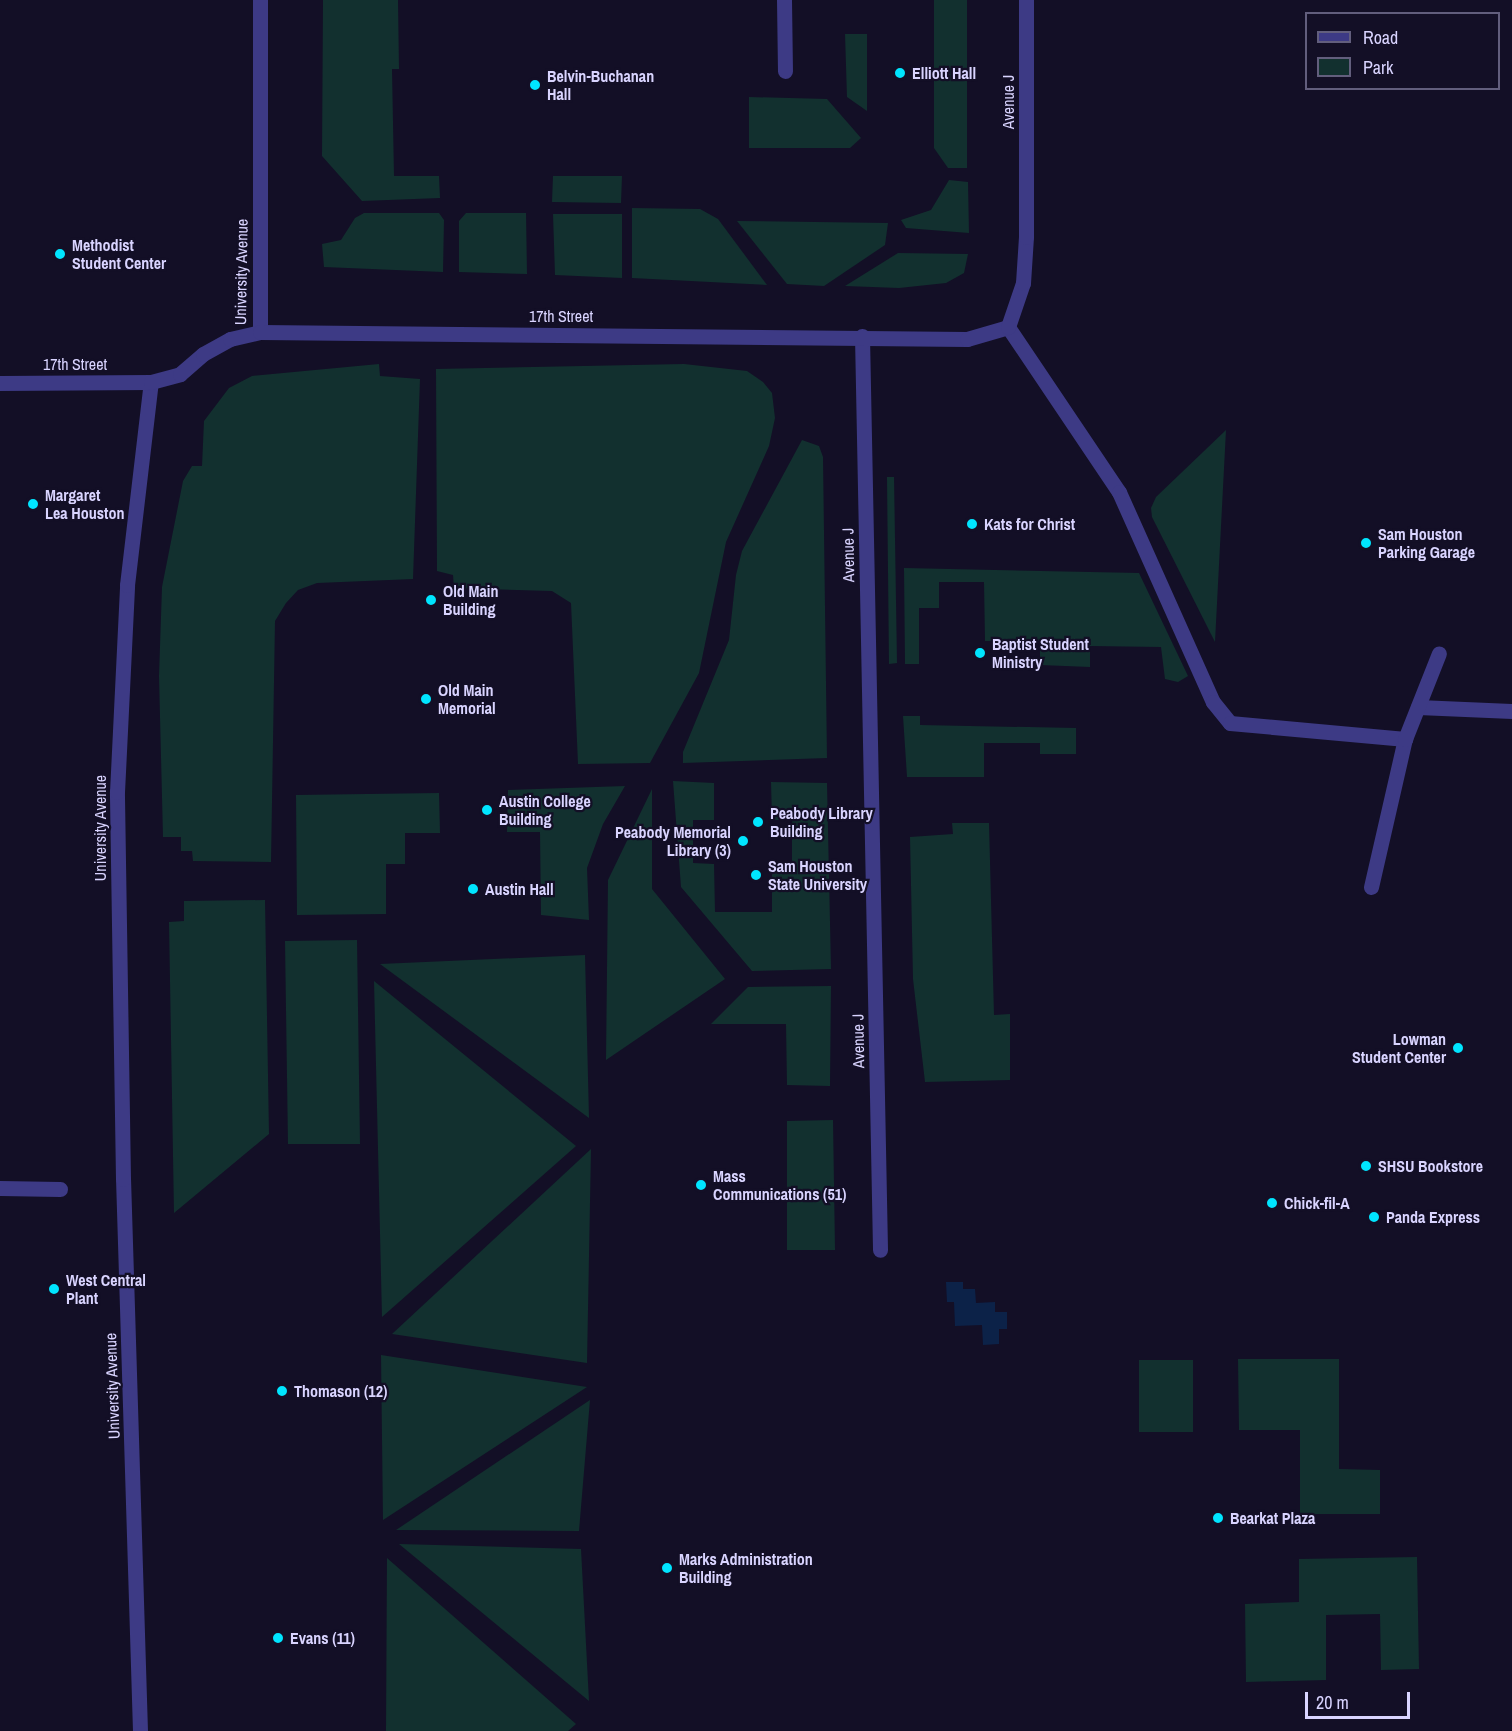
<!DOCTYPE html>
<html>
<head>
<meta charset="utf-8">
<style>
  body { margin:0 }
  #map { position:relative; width:1512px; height:1731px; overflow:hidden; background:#130f26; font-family:"Archivo Narrow",sans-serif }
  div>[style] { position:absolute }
  .green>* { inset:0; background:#12302f }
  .water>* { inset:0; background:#0c2248 }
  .lane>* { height:15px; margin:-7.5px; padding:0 7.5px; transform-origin:7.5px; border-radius:7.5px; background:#3d3a85 }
  .street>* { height:15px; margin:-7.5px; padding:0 7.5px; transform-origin:7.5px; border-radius:7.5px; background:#3d3a85 }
  .dots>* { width:16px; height:16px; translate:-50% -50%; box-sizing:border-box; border:3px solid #130f26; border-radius:50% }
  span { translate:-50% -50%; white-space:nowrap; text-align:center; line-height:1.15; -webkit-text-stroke:4.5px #130f26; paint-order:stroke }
  .poi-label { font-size:16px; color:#d9d4ff; font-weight:700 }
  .left { translate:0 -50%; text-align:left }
  .right { translate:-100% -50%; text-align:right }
  .street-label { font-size:16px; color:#d9d4ff }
  .legend { position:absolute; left:1305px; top:12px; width:195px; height:78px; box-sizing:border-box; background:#130f26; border:2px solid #625e7d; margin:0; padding:8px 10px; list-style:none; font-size:18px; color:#d9d4ff }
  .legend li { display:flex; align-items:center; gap:12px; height:30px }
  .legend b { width:30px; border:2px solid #625e7d }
  .scale { position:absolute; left:1305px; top:1692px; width:105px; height:27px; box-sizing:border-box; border:3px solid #d9d4ff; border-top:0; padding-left:8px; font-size:18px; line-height:21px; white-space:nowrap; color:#d9d4ff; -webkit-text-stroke:4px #130f26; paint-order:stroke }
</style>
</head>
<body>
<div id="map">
  <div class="green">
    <i style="clip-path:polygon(323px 0,398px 0,399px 69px,392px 69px,394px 176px,439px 176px,440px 198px,362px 201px,322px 156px)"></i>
    <i style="clip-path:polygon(934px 0,967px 0,967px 168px,948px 168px,934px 148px)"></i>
    <i style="clip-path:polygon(845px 34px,867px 34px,867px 111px,847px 97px)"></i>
    <i style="clip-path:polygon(749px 97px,827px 99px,861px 138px,850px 148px,749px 148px)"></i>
    <i style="clip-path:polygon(553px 176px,622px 176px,621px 203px,552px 202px)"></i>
    <i style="clip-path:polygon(949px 180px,968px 182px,969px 233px,906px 228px,901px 220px,931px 210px)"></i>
    <i style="clip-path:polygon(632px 208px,700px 209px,718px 219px,767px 285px,632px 278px)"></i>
    <i style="clip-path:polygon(364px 213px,439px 213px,444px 220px,443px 272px,324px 267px,322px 244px,341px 240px,355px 218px)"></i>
    <i style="clip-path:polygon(466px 213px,526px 213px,527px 274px,459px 272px,459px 221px)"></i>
    <i style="clip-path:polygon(553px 214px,622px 214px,622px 278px,555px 275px)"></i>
    <i style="clip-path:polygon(737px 221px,888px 223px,885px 245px,824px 286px,787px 284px)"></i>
    <i style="clip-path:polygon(898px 253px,968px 254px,964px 273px,946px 283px,899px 288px,845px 286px)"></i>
    <i style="clip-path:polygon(379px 364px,380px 376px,420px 379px,413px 579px,317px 583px,298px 590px,286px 603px,275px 621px,271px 862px,193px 861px,192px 851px,181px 851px,181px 837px,163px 837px,159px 676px,162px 587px,183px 481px,192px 466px,202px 466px,204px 421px,229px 388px,252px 376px)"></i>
    <i style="clip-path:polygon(684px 364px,747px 371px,763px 382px,772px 393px,775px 418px,769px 446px,726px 542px,699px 673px,650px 763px,578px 764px,571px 603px,552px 591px,454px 588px,453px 575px,437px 571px,436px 369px)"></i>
    <i style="clip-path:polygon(1226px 430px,1215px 642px,1152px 517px,1151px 508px,1156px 497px)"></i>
    <i style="clip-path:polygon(802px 440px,819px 446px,823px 457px,827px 758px,683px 763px,683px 752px,729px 640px,736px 575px,742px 551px)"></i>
    <i style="clip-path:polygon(887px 477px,894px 477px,897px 663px,889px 664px)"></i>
    <i style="clip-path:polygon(904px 568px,1139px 573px,1188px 676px,1178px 682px,1165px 679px,1161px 647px,1090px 646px,1090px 667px,1040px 665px,1040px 641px,985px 641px,984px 582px,939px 582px,939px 608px,919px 608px,919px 664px,905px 664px)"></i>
    <i style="clip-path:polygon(903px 716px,920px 716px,920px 725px,1076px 728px,1076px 754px,1040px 754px,1040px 743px,984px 743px,984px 777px,907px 777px)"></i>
    <i style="clip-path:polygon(673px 781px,714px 783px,714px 820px,693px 820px,693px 863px,714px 864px,715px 912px,772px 912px,772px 863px,792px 863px,792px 820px,772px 820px,771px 782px,827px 783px,831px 969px,752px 971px,681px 887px)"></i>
    <i style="clip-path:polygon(625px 786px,603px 824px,587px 868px,589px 920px,541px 915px,540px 832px,507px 832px,508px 790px)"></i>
    <i style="clip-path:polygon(652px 789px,652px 889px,725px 979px,606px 1060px,608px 880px)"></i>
    <i style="clip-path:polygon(439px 793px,440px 833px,405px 833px,405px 864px,386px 864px,386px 914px,297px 915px,296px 795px)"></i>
    <i style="clip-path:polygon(952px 823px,989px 823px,994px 1015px,1010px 1014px,1010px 1080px,925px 1082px,913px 979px,910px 837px,953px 834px)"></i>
    <i style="clip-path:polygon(265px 900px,269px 1134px,174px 1213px,169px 922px,184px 921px,184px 901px)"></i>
    <i style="clip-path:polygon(357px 940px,360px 1144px,288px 1144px,285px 941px)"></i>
    <i style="clip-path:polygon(585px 955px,589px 1118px,380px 964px)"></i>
    <i style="clip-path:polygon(374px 981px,576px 1146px,382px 1317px)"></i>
    <i style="clip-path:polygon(831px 986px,830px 1086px,787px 1085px,786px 1024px,711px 1024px,748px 987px)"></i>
    <i style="clip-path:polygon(833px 1120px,835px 1250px,787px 1250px,787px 1121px)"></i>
    <i style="clip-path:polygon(591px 1149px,587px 1363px,392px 1334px)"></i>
    <i style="clip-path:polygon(381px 1355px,587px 1387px,383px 1520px)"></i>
    <i style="clip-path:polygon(1238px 1359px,1339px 1359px,1339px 1469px,1380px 1470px,1380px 1514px,1300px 1514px,1300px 1430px,1239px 1430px)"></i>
    <i style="clip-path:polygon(1139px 1360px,1193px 1360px,1193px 1432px,1139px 1432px)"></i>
    <i style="clip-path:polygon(590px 1400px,579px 1531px,396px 1530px)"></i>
    <i style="clip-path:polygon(399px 1544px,581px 1549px,589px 1701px)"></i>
    <i style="clip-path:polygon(1417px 1557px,1419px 1669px,1381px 1670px,1380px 1614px,1326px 1615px,1326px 1680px,1246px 1682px,1245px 1604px,1299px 1602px,1299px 1559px)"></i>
    <i style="clip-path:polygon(387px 1558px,576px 1724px,568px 1731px,386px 1731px)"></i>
  </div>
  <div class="water">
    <i style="clip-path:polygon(946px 1282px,963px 1282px,963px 1289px,975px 1289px,976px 1303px,995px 1302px,995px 1312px,1007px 1312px,1007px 1329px,999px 1329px,999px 1344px,983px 1345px,982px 1325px,955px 1326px,954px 1302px,947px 1302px)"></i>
  </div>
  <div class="lane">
    <i style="left:784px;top:0;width:71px;rotate:89.2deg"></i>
    <i style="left:1008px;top:327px;width:199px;rotate:56.1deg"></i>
    <i style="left:1119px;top:492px;width:230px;rotate:65.9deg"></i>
    <i style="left:1213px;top:702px;width:27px;rotate:51deg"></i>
    <i style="left:1230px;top:723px;width:176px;rotate:5.2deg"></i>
    <i style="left:1418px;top:707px;width:94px;rotate:2.4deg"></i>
    <i style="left:1371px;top:887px;width:152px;rotate:-77.1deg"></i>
    <i style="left:1405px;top:739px;width:92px;rotate:-68.4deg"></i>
    <i style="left:0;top:1188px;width:60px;rotate:1deg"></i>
    <i style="left:140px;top:1731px;width:552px;rotate:-91.76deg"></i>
    <i style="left:123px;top:1179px;width:387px;rotate:-90.9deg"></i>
    <i style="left:117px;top:792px;width:207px;rotate:-87.2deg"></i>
    <i style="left:127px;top:585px;width:204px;rotate:-83.3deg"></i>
  </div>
  <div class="street">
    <i style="left:260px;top:0;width:332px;rotate:90deg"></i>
    <i style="left:862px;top:336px;width:914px;rotate:88.87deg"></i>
    <i style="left:0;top:383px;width:151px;rotate:-0.4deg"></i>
    <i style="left:151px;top:382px;width:30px;rotate:-15deg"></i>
    <i style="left:180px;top:374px;width:30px;rotate:-41deg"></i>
    <i style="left:203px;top:354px;width:31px;rotate:-29deg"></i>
    <i style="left:230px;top:339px;width:31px;rotate:-13deg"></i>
    <i style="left:260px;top:332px;width:707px;rotate:0.57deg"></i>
    <i style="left:967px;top:339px;width:43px;rotate:-16.3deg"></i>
    <i style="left:1008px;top:327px;width:46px;rotate:-71.2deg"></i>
    <i style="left:1023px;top:283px;width:46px;rotate:-86.3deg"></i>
    <i style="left:1026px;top:237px;width:237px;rotate:-90deg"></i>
  </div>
  <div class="dots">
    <i style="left:900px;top:73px;background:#00e5ff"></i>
    <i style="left:535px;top:85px;background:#00e5ff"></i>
    <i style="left:60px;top:254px;background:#00e5ff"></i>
    <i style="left:33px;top:504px;background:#00e5ff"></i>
    <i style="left:972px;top:524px;background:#00e5ff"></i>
    <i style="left:1366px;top:543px;background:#00e5ff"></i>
    <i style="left:431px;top:600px;background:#00e5ff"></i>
    <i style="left:980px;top:653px;background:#00e5ff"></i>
    <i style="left:426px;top:699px;background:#00e5ff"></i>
    <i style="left:487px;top:810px;background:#00e5ff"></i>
    <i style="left:758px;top:822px;background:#00e5ff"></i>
    <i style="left:743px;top:841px;background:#00e5ff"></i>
    <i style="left:756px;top:875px;background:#00e5ff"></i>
    <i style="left:473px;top:889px;background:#00e5ff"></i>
    <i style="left:1458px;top:1048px;background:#00e5ff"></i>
    <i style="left:1366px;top:1166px;background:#00e5ff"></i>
    <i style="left:701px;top:1185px;background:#00e5ff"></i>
    <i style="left:1272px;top:1203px;background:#00e5ff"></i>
    <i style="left:1374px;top:1217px;background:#00e5ff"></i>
    <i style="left:54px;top:1289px;background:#00e5ff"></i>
    <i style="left:282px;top:1391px;background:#00e5ff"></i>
    <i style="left:1218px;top:1518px;background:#00e5ff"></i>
    <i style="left:667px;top:1568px;background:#00e5ff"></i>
    <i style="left:278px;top:1638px;background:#00e5ff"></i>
  </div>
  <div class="poi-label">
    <span class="left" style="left:912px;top:73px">Elliott Hall</span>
    <span class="left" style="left:547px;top:85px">Belvin-Buchanan<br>Hall</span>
    <span class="left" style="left:72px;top:254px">Methodist<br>Student Center</span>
    <span class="left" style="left:45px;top:504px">Margaret<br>Lea Houston</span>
    <span class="left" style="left:984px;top:524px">Kats for Christ</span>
    <span class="left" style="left:1378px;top:543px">Sam Houston<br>Parking Garage</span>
    <span class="left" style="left:443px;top:600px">Old Main<br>Building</span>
    <span class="left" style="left:992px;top:653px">Baptist Student<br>Ministry</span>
    <span class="left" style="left:438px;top:699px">Old Main<br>Memorial</span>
    <span class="left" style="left:499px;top:810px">Austin College<br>Building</span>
    <span class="left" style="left:770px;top:822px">Peabody Library<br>Building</span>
    <span class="right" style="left:731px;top:841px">Peabody Memorial<br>Library (3)</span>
    <span class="left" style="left:768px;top:875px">Sam Houston<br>State University</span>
    <span class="left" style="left:485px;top:889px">Austin Hall</span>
    <span class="right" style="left:1446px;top:1048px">Lowman<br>Student Center</span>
    <span class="left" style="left:1378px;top:1166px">SHSU Bookstore</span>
    <span class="left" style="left:713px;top:1185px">Mass<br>Communications (51)</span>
    <span class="left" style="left:1284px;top:1203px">Chick-fil-A</span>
    <span class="left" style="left:1386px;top:1217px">Panda Express</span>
    <span class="left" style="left:66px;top:1289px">West Central<br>Plant</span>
    <span class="left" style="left:294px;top:1391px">Thomason (12)</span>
    <span class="left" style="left:1230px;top:1518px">Bearkat Plaza</span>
    <span class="left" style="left:679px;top:1568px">Marks Administration<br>Building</span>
    <span class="left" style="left:290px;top:1638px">Evans (11)</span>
  </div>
  <div class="street-label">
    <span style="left:1008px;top:102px;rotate:-90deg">Avenue J</span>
    <span style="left:241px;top:272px;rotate:-89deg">University Avenue</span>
    <span style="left:561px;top:316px">17th Street</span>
    <span style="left:75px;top:364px">17th Street</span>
    <span style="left:848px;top:555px;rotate:-91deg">Avenue J</span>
    <span style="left:100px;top:828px;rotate:-90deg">University Avenue</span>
    <span style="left:858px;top:1041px;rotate:-91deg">Avenue J</span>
    <span style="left:112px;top:1386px;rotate:-92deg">University Avenue</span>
  </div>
  <ul class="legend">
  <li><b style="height:8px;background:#3d3a85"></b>Road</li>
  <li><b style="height:16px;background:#12302f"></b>Park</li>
  </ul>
  <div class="scale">20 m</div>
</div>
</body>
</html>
